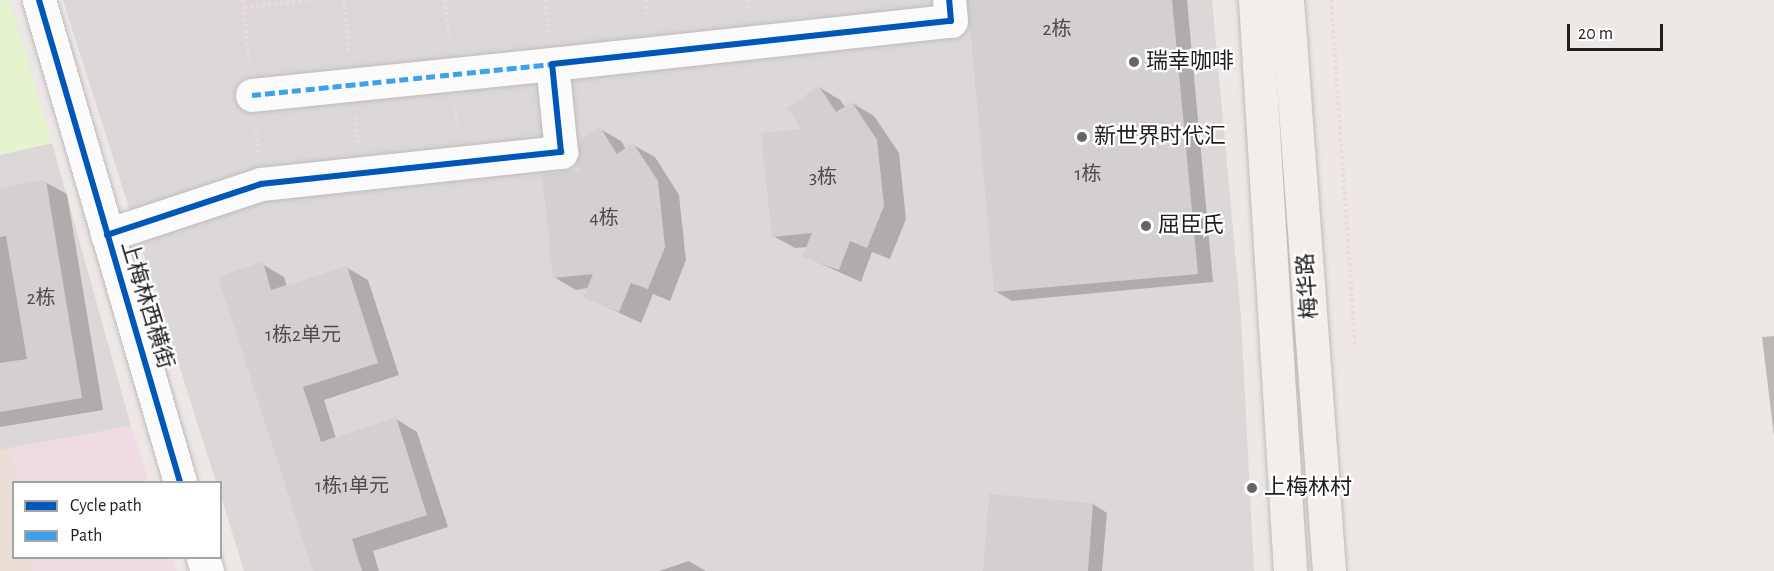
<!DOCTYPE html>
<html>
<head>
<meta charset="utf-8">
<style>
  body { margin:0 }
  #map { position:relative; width:1774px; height:571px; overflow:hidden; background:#ede7e6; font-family:"Alegreya Sans","Noto Sans SC",sans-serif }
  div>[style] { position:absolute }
  .residential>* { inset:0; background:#dcd8d8 }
  .commercial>* { inset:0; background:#f0dbe5 }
  .education>* { inset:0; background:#eaddd5 }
  .park>* { inset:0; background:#e5f3cf }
  .shadow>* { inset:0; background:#0003 }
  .building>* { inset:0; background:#d5d0d0 }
  .path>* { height:4px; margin-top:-2px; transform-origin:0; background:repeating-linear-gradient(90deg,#ebd8e1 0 3px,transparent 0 6px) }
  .roads { filter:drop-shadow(0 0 2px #bebcbb) drop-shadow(0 0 2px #bebcbb) }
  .street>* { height:33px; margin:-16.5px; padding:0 16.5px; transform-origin:16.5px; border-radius:16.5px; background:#fcfbfb }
  .secondary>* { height:33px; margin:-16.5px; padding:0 16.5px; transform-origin:16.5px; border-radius:16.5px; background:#f4eeea }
  .quiet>* { height:4.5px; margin-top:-2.25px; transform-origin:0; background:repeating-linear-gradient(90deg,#3da2ea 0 9px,transparent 0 13.5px) }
  .cycleway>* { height:6px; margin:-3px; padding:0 3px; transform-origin:3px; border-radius:3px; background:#0057b8 }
  .dots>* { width:16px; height:16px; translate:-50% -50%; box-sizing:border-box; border:3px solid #fff; border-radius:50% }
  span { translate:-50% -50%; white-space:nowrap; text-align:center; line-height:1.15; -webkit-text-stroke:4.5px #fff; paint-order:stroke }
  .number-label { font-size:20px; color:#4e4c4c }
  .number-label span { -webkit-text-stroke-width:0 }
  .poi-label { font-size:22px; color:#1e1e1e }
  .left { translate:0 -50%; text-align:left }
  .street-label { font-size:22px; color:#1e1e1e }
  .legend { position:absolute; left:12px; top:481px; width:210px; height:78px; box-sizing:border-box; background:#fff; border:2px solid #a5a5a5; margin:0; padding:8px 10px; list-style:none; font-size:18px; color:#1e1e1e }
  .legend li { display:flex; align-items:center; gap:12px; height:30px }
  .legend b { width:30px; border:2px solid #a5a5a5 }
  .scale { position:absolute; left:1567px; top:24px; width:96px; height:27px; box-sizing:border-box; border:3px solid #1e1e1e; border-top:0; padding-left:8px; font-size:18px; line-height:21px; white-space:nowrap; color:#1e1e1e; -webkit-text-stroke:4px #fff; paint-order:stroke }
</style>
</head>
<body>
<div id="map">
  <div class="residential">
    <i style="clip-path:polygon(63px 0,1212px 0,1241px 317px,1254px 571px,244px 571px,221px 496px,220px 482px,216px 482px)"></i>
    <i style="clip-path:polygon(52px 143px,131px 426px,0 450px,0 155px)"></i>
  </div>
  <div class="commercial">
    <i style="clip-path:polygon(131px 426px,149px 482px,17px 482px,10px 448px)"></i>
    <i style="clip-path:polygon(30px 558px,173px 558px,177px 571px,32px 571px)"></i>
  </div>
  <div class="education">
    <i style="clip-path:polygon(10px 448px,17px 482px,14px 482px,14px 558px,30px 558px,32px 571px,0 571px,0 450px)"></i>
  </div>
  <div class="park">
    <i style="clip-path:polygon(0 0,9px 0,52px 143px,0 155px)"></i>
  </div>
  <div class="shadow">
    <i style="clip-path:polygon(968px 0,1187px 0,1213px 282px,1012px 301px,995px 291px)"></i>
    <i style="clip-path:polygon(819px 87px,840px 100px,846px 108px,852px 103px,874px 116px,899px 153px,906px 219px,890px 259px,872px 252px,861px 282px,804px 256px,807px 247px,795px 248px,773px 236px)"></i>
    <i style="clip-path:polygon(600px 129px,621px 141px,626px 149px,633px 145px,655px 157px,679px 195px,686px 260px,670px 301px,653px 294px,641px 323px,585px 297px,588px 288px,576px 290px,554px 277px)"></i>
    <i style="clip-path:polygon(45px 182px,67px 194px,103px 410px,0 427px,0 189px)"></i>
    <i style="clip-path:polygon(262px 264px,284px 277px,287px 287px,346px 267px,368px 280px,399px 375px,324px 400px,336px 438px,396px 419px,417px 432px,448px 527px,373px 551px,379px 571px,315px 571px)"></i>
    <i style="clip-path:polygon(1774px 336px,1774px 436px,1762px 337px)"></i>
    <i style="clip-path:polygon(991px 496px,1093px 504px,1107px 513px,1102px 571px,985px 571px)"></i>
    <i style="clip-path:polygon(689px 561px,706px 571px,659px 571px)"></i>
  </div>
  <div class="building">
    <i style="clip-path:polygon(968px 0,1172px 0,1198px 274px,994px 292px)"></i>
    <i style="clip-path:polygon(819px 86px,836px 112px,852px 102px,877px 140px,884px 206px,867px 248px,850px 241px,839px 270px,802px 257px,812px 233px,772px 237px,761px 133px,801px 129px,787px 108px)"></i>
    <i style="clip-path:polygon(600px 127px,617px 154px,633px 143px,658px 181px,665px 247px,648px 289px,631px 283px,619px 312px,583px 298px,593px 274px,553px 278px,542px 174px,581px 170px,576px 162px,579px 141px)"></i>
    <i style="clip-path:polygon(46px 180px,82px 398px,0 412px,0 363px,27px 359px,6px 236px,0 237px,0 188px)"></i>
    <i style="clip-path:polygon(263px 262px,271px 290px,347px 266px,378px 363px,303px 387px,321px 442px,396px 417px,427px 515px,352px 539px,362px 571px,313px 571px,218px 277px)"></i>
    <i style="clip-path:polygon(989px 494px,1093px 503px,1088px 571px,983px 571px)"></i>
  </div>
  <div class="path">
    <i style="left:243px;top:0;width:62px;rotate:84.5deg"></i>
    <i style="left:344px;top:0;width:53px;rotate:84.6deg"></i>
    <i style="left:445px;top:0;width:41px;rotate:84.4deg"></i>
    <i style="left:545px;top:0;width:32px;rotate:83deg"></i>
    <i style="left:646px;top:0;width:20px;rotate:84deg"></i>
    <i style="left:747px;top:0;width:11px;rotate:85deg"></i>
    <i style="left:1331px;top:0;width:347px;rotate:86deg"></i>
    <i style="left:244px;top:7px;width:67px;rotate:-6deg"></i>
    <i style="left:455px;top:105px;width:26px;rotate:86deg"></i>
    <i style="left:355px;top:117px;width:26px;rotate:83deg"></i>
    <i style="left:255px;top:126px;width:26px;rotate:83deg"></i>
  </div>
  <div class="roads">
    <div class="street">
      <i style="left:39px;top:0;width:502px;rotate:73.69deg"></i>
      <i style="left:252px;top:95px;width:302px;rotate:-5.9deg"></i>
      <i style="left:107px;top:235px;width:162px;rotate:-18.3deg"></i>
      <i style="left:261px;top:184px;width:302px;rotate:-6.1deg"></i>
      <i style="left:561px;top:152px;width:88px;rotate:-95.8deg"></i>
      <i style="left:552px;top:64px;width:401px;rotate:-6.2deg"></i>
      <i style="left:951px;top:21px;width:21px;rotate:-95deg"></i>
      <i style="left:203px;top:558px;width:14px;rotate:73deg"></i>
    </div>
    <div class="secondary">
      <i style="left:1255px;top:0;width:572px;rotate:86.49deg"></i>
      <i style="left:1287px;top:0;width:573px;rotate:85.79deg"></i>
    </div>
  </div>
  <div class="quiet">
    <i style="left:252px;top:95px;width:302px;rotate:-5.9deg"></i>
  </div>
  <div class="cycleway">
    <i style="left:39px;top:0;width:502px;rotate:73.69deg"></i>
    <i style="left:107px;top:235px;width:162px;rotate:-18.3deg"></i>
    <i style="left:261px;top:184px;width:302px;rotate:-6.1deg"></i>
    <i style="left:561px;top:152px;width:88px;rotate:-95.8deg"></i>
    <i style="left:552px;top:64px;width:401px;rotate:-6.2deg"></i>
    <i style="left:951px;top:21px;width:21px;rotate:-95deg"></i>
  </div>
  <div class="dots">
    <i style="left:1134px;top:62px;background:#666464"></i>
    <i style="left:1082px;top:137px;background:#666464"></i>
    <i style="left:1146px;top:226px;background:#666464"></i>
    <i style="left:1252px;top:488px;background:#666464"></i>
  </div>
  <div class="number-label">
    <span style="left:1057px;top:29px">2栋</span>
    <span style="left:1088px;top:174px">1栋</span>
    <span style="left:823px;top:177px">3栋</span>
    <span style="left:604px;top:218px">4栋</span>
    <span style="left:41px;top:298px">2栋</span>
    <span style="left:303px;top:335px">1栋2单元</span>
    <span style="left:352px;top:486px">1栋1单元</span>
  </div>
  <div class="poi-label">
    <span class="left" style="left:1146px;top:62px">瑞幸咖啡</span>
    <span class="left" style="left:1094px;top:137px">新世界时代汇</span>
    <span class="left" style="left:1158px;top:226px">屈臣氏</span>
    <span class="left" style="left:1264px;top:488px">上梅林村</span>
  </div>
  <div class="street-label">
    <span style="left:1308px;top:286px;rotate:-94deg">梅华路</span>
    <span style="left:147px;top:305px;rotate:73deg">上梅林西横街</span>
  </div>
  <ul class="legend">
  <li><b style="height:8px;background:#0057b8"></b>Cycle path</li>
  <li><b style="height:8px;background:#3da2ea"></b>Path</li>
  </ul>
  <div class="scale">20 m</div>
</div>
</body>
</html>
